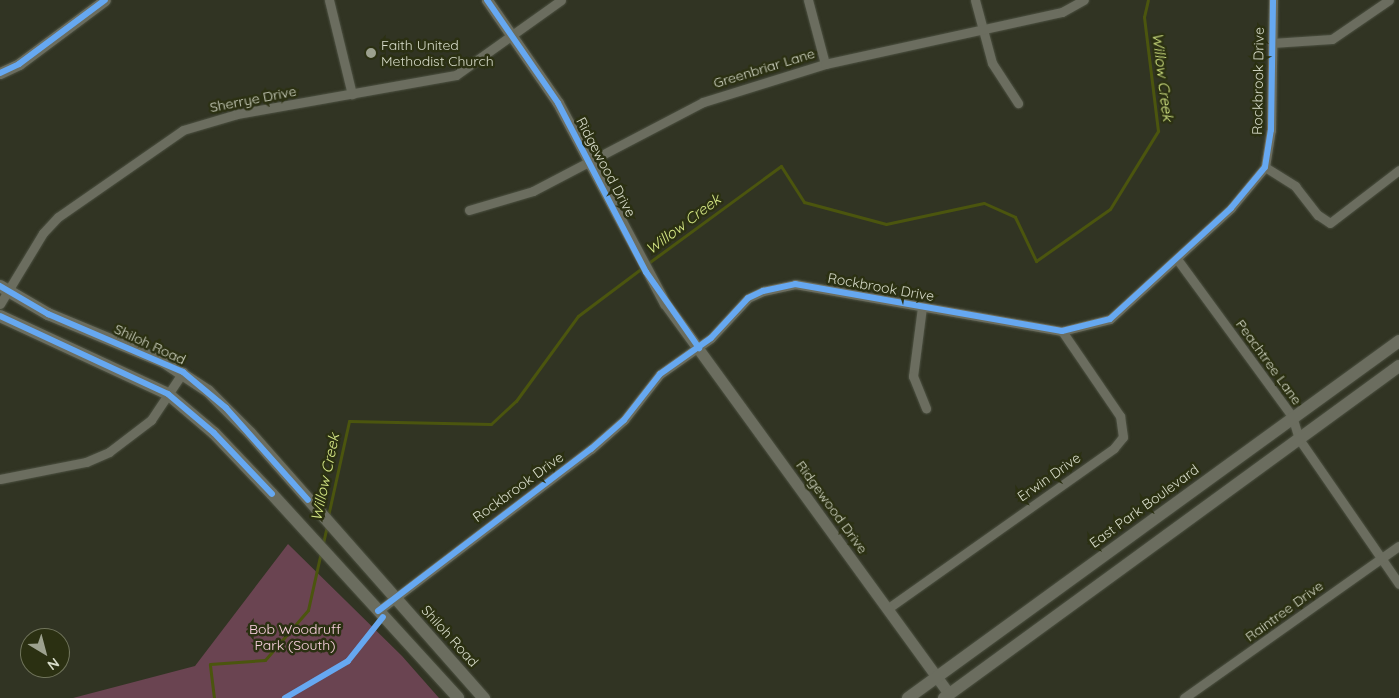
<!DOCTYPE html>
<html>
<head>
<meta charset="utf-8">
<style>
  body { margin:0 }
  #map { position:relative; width:1399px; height:698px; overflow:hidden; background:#313423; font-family:Quicksand,sans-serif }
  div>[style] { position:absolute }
  .green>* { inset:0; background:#6a4451 }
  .stream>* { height:3px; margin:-1.5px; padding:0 1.5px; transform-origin:1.5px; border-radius:1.5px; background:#4b550e }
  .roads { filter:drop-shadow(0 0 1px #4d5142) drop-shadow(0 0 1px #4d5142) }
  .minor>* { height:9px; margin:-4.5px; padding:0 4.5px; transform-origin:4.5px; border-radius:4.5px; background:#6b6d5f }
  .tertiary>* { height:11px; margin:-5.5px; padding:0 5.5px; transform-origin:5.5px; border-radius:5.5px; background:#6b6d5f }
  .secondary>* { height:12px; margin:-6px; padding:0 6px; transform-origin:6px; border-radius:6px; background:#6b6d5f }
  .cycleway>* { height:6px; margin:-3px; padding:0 3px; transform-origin:3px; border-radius:3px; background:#66a8f1 }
  .dots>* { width:14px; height:14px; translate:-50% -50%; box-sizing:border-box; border:2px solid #2b3012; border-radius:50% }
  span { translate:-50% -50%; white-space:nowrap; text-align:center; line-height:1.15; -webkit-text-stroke:5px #2b3012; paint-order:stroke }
  .poi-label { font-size:14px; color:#d7dbc9 }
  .left { translate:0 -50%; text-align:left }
  .street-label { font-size:14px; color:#d7dbc9 }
  .park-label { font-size:14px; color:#fbd2e1 }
  .water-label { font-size:15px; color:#d6e885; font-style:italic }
  .north { position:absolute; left:20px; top:628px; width:50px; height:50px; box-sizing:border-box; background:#2b3012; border:1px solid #70745b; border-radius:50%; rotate:143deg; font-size:14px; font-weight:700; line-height:20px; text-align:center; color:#d7dbc9 }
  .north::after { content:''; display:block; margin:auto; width:18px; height:22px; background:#9da18f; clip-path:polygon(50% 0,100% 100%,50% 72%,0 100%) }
</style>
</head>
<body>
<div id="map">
  <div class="green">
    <i style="clip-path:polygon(288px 544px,402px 656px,439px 698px,73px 698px,195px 666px)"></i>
  </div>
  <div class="stream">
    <i style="left:647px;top:264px;width:166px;rotate:-36.2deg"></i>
    <i style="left:781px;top:166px;width:43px;rotate:57.4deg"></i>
    <i style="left:804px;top:202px;width:85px;rotate:15deg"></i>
    <i style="left:886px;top:224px;width:100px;rotate:-12.1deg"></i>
    <i style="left:984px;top:203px;width:34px;rotate:24deg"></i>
    <i style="left:1015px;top:217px;width:49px;rotate:64.5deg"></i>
    <i style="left:1036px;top:261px;width:90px;rotate:-35.1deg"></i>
    <i style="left:1110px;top:209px;width:92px;rotate:-58.4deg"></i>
    <i style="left:1158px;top:131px;width:115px;rotate:-97deg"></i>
    <i style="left:1144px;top:17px;width:17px;rotate:-77deg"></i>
    <i style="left:328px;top:516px;width:97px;rotate:-77.5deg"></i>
    <i style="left:349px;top:421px;width:142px;rotate:1.2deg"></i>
    <i style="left:491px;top:424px;width:34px;rotate:-43deg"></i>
    <i style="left:516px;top:401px;width:105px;rotate:-53.9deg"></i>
    <i style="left:578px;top:316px;width:80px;rotate:-36.9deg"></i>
    <i style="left:323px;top:543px;width:18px;rotate:-77deg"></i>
    <i style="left:214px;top:698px;width:34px;rotate:-97deg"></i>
    <i style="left:210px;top:664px;width:55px;rotate:-4.2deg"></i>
    <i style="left:265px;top:660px;width:66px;rotate:-49.3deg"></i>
    <i style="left:308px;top:610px;width:59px;rotate:-77.4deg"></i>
  </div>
  <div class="roads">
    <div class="minor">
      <i style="left:329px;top:0;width:97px;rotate:76.3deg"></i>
      <i style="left:808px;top:0;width:66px;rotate:75.1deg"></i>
      <i style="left:975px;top:0;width:65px;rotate:74.9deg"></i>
      <i style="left:992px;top:63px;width:48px;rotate:57deg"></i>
      <i style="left:1272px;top:43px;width:60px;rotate:-3.8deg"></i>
      <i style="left:1332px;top:39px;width:69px;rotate:-34.4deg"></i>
      <i style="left:1265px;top:167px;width:36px;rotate:32deg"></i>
      <i style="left:1295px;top:186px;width:37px;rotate:52deg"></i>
      <i style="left:1318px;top:215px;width:14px;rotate:34deg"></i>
      <i style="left:1330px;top:223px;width:87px;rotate:-37.5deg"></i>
      <i style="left:469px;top:210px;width:67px;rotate:-16.5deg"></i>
      <i style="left:533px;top:191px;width:192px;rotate:-27.6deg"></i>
      <i style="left:703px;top:102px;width:128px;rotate:-17.3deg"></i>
      <i style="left:825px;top:64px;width:243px;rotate:-12.4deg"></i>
      <i style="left:1062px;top:12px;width:25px;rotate:-29deg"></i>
      <i style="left:1177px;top:259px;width:195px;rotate:53.8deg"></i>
      <i style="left:1292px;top:416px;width:24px;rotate:73deg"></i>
      <i style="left:1299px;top:439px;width:176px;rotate:55.4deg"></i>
      <i style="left:0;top:304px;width:83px;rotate:-58.8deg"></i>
      <i style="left:43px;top:233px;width:22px;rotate:-47deg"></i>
      <i style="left:58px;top:217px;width:152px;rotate:-34.8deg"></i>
      <i style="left:183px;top:130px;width:56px;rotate:-16.5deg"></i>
      <i style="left:237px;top:114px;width:222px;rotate:-10.1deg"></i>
      <i style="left:456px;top:75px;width:129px;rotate:-35.5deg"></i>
      <i style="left:922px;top:307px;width:70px;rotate:97.4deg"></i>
      <i style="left:913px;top:376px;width:35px;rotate:68deg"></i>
      <i style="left:0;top:479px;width:88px;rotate:-11.2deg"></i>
      <i style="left:86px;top:462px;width:25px;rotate:-23deg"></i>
      <i style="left:109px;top:452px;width:53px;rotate:-37.3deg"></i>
      <i style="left:151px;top:420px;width:58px;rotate:-56.3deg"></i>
      <i style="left:887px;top:609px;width:278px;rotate:-35.3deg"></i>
      <i style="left:1114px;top:448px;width:14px;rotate:-51deg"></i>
      <i style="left:1123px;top:437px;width:21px;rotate:-98deg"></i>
      <i style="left:1120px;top:416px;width:103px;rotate:-124.3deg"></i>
      <i style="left:378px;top:611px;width:268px;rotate:-37.3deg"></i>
      <i style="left:591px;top:449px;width:44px;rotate:-41.3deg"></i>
      <i style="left:624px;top:420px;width:58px;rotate:-52deg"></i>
      <i style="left:660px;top:374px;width:62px;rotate:-35.2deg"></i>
      <i style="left:711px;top:338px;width:54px;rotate:-47.2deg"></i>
      <i style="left:748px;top:298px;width:17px;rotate:-25deg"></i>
      <i style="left:763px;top:291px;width:33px;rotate:-12deg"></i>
      <i style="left:795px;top:284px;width:271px;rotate:10deg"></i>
      <i style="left:1062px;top:331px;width:49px;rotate:-14deg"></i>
      <i style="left:1110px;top:319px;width:164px;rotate:-42.5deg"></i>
      <i style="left:1231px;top:208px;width:53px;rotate:-50.3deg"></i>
      <i style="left:1265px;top:167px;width:37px;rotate:-81deg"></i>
      <i style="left:1271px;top:130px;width:130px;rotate:-89.1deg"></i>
      <i style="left:1184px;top:698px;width:263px;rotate:-35.3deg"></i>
    </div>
    <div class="tertiary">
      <i style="left:487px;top:0;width:125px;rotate:55.4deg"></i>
      <i style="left:558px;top:103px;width:227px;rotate:61.9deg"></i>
      <i style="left:665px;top:303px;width:483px;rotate:54deg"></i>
      <i style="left:0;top:73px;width:21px;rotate:-25deg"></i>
      <i style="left:19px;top:64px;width:107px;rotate:-36.7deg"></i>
    </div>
    <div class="secondary">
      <i style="left:0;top:286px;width:56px;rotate:30.3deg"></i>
      <i style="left:48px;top:314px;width:126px;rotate:22.5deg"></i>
      <i style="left:164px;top:362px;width:53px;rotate:33.4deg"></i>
      <i style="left:208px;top:391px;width:59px;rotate:45deg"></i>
      <i style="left:250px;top:433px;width:354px;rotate:48.6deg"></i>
      <i style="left:0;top:316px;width:185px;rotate:24.9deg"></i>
      <i style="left:168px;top:394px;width:60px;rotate:40.3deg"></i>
      <i style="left:214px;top:433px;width:84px;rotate:46.4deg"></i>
      <i style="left:272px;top:494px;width:276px;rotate:47.6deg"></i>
      <i style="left:908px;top:698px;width:607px;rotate:-36.02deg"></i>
      <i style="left:944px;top:698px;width:563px;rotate:-36.12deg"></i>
    </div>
  </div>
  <div class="cycleway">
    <i style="left:487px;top:0;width:125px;rotate:55.4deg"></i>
    <i style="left:558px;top:103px;width:191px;rotate:62.5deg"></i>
    <i style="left:646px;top:272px;width:93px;rotate:55.1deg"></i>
    <i style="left:0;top:73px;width:21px;rotate:-25deg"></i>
    <i style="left:19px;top:64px;width:107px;rotate:-36.7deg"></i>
    <i style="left:0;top:286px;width:56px;rotate:30.3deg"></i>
    <i style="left:48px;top:314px;width:147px;rotate:23.2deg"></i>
    <i style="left:183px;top:372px;width:56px;rotate:39.9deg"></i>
    <i style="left:226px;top:408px;width:123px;rotate:48.3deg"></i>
    <i style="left:0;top:316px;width:185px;rotate:24.9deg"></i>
    <i style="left:168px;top:394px;width:60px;rotate:40.3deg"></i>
    <i style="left:214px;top:433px;width:84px;rotate:46.4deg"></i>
    <i style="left:378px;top:611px;width:268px;rotate:-37.3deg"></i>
    <i style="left:591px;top:449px;width:44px;rotate:-41.3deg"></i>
    <i style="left:624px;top:420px;width:58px;rotate:-52deg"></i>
    <i style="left:660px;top:374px;width:62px;rotate:-35.2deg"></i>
    <i style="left:711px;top:338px;width:54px;rotate:-47.2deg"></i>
    <i style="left:748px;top:298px;width:17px;rotate:-25deg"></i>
    <i style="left:763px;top:291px;width:33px;rotate:-12deg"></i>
    <i style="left:795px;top:284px;width:271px;rotate:10deg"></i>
    <i style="left:1062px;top:331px;width:49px;rotate:-14deg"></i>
    <i style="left:1110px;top:319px;width:164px;rotate:-42.5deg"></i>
    <i style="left:1231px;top:208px;width:53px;rotate:-50.3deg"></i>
    <i style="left:1265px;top:167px;width:37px;rotate:-81deg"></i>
    <i style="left:1271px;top:130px;width:130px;rotate:-89.1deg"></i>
    <i style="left:285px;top:698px;width:73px;rotate:-30.4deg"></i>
    <i style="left:348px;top:661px;width:56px;rotate:-51.5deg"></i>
  </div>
  <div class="dots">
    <i style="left:371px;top:53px;background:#9da18f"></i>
  </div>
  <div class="poi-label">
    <span class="left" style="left:381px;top:53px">Faith United<br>Methodist Church</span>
  </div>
  <div class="street-label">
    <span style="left:764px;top:68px;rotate:-17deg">Greenbriar Lane</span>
    <span style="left:1258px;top:81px;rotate:-89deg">Rockbrook Drive</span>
    <span style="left:253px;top:99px;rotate:-11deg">Sherrye Drive</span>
    <span style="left:606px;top:167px;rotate:62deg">Ridgewood Drive</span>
    <span style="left:881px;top:287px;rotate:10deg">Rockbrook Drive</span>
    <span style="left:150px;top:344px;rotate:25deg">Shiloh Road</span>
    <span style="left:1269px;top:362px;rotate:54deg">Peachtree Lane</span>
    <span style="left:1049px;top:477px;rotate:-35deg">Erwin Drive</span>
    <span style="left:518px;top:487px;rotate:-36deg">Rockbrook Drive</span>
    <span style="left:1144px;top:506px;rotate:-36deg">East Park Boulevard</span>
    <span style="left:832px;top:507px;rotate:54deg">Ridgewood Drive</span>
    <span style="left:1284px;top:611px;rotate:-36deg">Raintree Drive</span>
    <span style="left:450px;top:636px;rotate:48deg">Shiloh Road</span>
  </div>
  <div class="park-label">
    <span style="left:295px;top:637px">Bob Woodruff<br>Park (South)</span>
  </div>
  <div class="water-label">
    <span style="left:1163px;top:77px;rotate:83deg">Willow Creek</span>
    <span style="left:683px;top:224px;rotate:-37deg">Willow Creek</span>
    <span style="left:325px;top:477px;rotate:-78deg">Willow Creek</span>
  </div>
  <div class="north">N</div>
</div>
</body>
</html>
